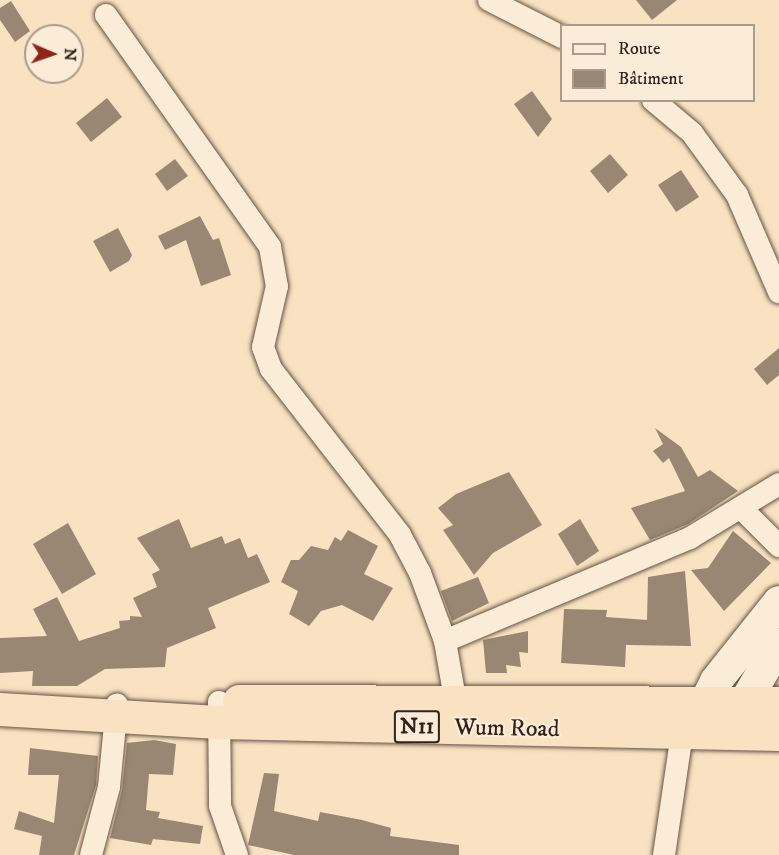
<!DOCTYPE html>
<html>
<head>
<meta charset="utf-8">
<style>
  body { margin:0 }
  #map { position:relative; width:779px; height:855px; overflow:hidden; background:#f9e2c1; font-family:"IM FELL DW Pica",serif }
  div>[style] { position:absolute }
  .building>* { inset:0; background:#9a8672 }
  .roads { filter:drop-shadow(0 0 2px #645245) drop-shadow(0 0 2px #645245) }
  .street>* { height:22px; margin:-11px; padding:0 11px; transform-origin:11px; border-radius:11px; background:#fbecd7 }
  .secondary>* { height:32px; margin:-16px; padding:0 16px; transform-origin:16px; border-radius:16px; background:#fbecd7 }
  .highway>* { height:33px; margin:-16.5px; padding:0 16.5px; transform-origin:16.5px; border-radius:16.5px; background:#f9e2c1 }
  span { translate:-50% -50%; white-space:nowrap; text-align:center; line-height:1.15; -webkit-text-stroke:4.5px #fbecd7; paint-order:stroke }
  .shield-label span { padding:2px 4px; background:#fbecd7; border:2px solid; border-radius:4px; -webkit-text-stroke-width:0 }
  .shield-label { font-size:22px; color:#33221c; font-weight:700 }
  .street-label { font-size:24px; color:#33221c }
  .legend { position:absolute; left:560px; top:24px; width:195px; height:78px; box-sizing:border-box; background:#fbecd7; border:2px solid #ab9b8c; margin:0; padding:8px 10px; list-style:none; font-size:18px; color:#33221c }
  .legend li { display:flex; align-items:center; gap:12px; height:30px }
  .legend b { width:30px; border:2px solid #ab9b8c }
  .north { position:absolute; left:24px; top:24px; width:60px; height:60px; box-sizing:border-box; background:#fbecd7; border:2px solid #ab9b8c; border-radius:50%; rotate:92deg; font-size:16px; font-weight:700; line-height:24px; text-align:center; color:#33221c }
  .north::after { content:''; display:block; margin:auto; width:21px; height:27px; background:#8f2418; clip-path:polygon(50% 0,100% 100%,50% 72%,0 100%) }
</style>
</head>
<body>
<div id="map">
  <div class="building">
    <i style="clip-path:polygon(636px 0,677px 0,652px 20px)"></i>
    <i style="clip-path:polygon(11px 1px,30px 31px,15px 42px,0 20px,0 8px)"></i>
    <i style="clip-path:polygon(532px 91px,552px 119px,538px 137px,514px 104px)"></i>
    <i style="clip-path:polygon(107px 98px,122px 117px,91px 142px,76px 123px)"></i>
    <i style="clip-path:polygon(610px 154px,628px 175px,608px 193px,590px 171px)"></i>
    <i style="clip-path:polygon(175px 159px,188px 176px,167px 191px,155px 174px)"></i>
    <i style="clip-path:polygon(681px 170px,699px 197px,676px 212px,658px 185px)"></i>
    <i style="clip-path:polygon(200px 216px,213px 240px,219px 238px,231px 275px,201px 286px,186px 240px,165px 250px,158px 236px)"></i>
    <i style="clip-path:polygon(118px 228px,132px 255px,129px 261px,110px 272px,93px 241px)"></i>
    <i style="clip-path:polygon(779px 348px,779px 375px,767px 385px,754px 369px)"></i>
    <i style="clip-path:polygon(655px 428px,681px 447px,698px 477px,710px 470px,738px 491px,688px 524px,650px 540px,631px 508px,685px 491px,669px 458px,663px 463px,653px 451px,663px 444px)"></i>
    <i style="clip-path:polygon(509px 472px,542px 525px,493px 553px,474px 575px,443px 530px,453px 525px,438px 508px,456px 494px)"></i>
    <i style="clip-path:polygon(179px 519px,191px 548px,222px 536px,225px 544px,240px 538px,248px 558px,257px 554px,270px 582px,208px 608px,216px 628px,167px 648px,165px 667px,105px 669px,77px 686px,32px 686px,33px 671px,0 673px,0 638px,47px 636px,33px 609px,57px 597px,79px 641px,120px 628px,119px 621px,130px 620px,130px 616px,142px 617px,133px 598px,157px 587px,152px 574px,160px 570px,137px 538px)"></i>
    <i style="clip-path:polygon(580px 519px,599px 551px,577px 566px,558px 534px)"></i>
    <i style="clip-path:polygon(68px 523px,96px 574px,62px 594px,33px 544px)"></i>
    <i style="clip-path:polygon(348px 530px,378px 546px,364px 574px,393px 588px,373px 621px,342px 605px,321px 611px,309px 626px,289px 614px,298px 591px,281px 582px,291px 560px,299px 560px,311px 546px,328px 550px,335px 537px,341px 541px)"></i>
    <i style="clip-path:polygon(733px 531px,771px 563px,724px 611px,691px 570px,708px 568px)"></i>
    <i style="clip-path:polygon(685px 571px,691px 646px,626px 645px,625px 667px,561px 663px,564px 609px,607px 610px,606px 617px,647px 620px,648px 577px)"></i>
    <i style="clip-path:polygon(478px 577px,489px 603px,452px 621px,441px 591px)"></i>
    <i style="clip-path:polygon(528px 631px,528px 653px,519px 652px,521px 667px,506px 665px,507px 673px,486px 673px,483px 640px)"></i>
    <i style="clip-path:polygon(154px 740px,176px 744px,173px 775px,149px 774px,146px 810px,160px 812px,158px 818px,203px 826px,200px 844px,153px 839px,151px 845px,110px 838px,122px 790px,127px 743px)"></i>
    <i style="clip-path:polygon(30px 748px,98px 756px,96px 785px,74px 855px,39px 855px,42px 836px,14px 829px,19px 811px,54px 823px,59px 775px,28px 775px)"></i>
    <i style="clip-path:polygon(264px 773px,279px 774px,274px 811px,318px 821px,320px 812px,362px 820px,391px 828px,390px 836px,459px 845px,459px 855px,294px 855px,248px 845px)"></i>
  </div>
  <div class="roads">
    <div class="street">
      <i style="left:489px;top:0;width:82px;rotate:26.9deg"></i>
      <i style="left:106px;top:15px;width:284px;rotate:54.7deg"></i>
      <i style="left:270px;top:247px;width:40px;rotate:80deg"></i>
      <i style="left:277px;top:286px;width:63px;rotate:102.9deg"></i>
      <i style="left:263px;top:347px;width:23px;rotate:70deg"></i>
      <i style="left:271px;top:369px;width:210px;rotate:52.1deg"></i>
      <i style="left:400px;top:535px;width:43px;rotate:62.2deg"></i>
      <i style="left:420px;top:573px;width:72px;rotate:69.8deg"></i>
      <i style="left:445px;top:641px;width:76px;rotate:80.2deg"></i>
      <i style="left:653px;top:100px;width:51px;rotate:40.2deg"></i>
      <i style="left:692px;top:133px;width:77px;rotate:54deg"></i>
      <i style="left:737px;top:195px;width:106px;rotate:66.6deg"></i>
      <i style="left:741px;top:508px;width:54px;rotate:45deg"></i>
      <i style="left:445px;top:641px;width:266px;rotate:-22.8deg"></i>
      <i style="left:690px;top:538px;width:104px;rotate:-31.2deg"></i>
      <i style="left:219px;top:702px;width:104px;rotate:89.4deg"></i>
      <i style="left:220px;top:806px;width:52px;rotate:70.9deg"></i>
      <i style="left:91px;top:855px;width:70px;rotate:-75.2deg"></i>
      <i style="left:109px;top:787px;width:83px;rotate:-84.5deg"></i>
      <i style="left:664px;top:855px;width:123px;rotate:-81.6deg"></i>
    </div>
    <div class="secondary">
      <i style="left:704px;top:726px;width:25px;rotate:-85deg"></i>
      <i style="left:706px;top:701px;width:22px;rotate:-63deg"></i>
      <i style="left:716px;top:681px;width:101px;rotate:-51.4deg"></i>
      <i style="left:743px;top:727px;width:25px;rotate:-85deg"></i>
      <i style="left:745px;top:702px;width:67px;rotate:-59.6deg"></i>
    </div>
    <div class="highway">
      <i style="left:239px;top:701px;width:540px;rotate:0.21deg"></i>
      <i style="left:0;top:709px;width:218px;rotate:3.4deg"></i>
      <i style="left:218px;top:722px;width:561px;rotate:1.23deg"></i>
    </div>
  </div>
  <div class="shield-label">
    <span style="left:417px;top:727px">N11</span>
  </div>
  <div class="street-label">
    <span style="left:507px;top:729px;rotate:1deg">Wum Road</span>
  </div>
  <ul class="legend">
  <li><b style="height:8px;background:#fbecd7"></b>Route</li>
  <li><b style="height:16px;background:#9a8672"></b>Bâtiment</li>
  </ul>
  <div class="north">N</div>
</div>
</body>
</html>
